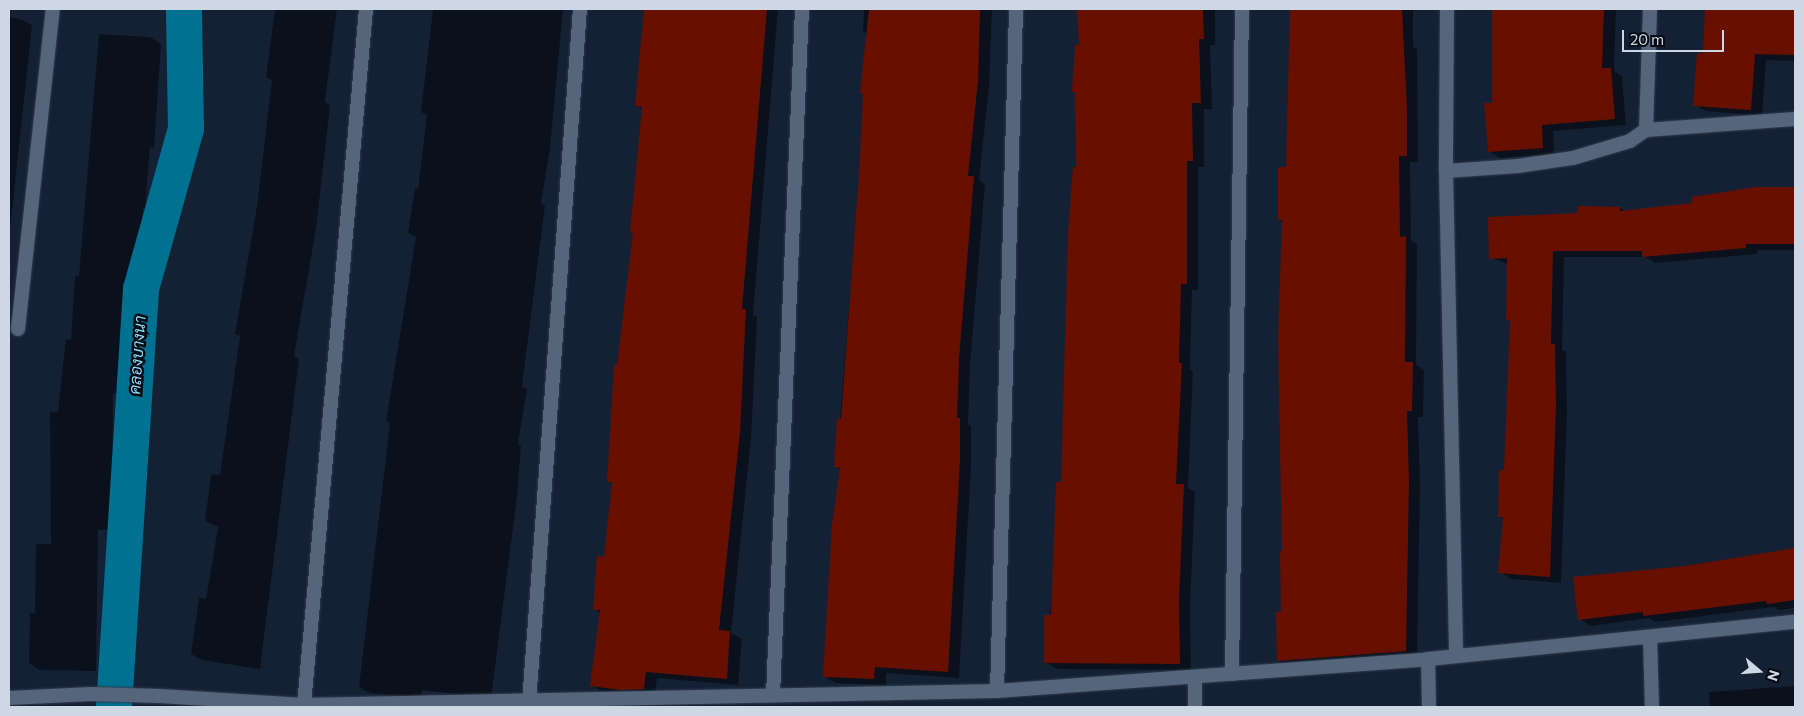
<!DOCTYPE html>
<html>
<head>
<meta charset="utf-8">
<style>
  body { margin:0 }
  #map { position:relative; width:1804px; height:716px; overflow:hidden; background:#142135; font-family:Commissioner,Sarabun,sans-serif }
  div>[style] { position:absolute }
  .shadow>* { inset:0; background:#0007 }
  .canal>* { height:36px; margin:-18px; padding:0 18px; transform-origin:18px; border-radius:18px; background:#007191 }
  .building>* { inset:0; background:#671002 }
  .roads { filter:drop-shadow(0 0 1px #333b4c) drop-shadow(0 0 1px #333b4c) }
  .minor>* { height:14px; margin:-7px; padding:0 7px; transform-origin:7px; border-radius:7px; background:#54657c }
  span { translate:-50% -50%; white-space:nowrap; text-align:center; line-height:1.15; -webkit-text-stroke:5px #060b13; paint-order:stroke }
  .water-label { font-size:16px; color:#8cddfd; font-style:italic }
  .frame { position:absolute; inset:0; border:10px solid #ced8e5; pointer-events:none }
  .north { position:absolute; left:1734px; top:646px; width:50px; height:50px; -webkit-text-stroke:4px #060b13; paint-order:stroke; rotate:108deg; font-size:14px; font-weight:700; line-height:20px; text-align:center; color:#ced8e5 }
  .north::after { content:''; display:block; margin:auto; width:18px; height:22px; background:#ced8e5; clip-path:polygon(50% 0,100% 100%,50% 72%,0 100%) }
  .scale { position:absolute; left:1622px; top:30px; width:102px; height:22px; box-sizing:border-box; border:2px solid #ced8e5; border-top:0; padding-left:6px; font-size:15px; line-height:18px; white-space:nowrap; color:#ced8e5; -webkit-text-stroke:4px #060b13; paint-order:stroke }
</style>
</head>
<body>
<div id="map">
  <div class="shadow">
    <i style="clip-path:polygon(275px 9px,337px 9px,325px 102px,330px 105px,316px 229px,294px 356px,299px 359px,260px 669px,202px 660px,191px 654px,199px 598px,206px 599px,218px 527px,205px 521px,211px 474px,220px 475px,240px 336px,235px 334px,257px 206px,272px 80px,266px 77px)"></i>
    <i style="clip-path:polygon(433px 9px,563px 9px,550px 148px,541px 203px,545px 206px,522px 386px,527px 389px,518px 444px,521px 446px,517px 497px,491px 698px,422px 690px,421px 699px,370px 693px,359px 687px,390px 423px,386px 421px,416px 237px,408px 233px,415px 188px,418px 189px,427px 115px,421px 112px)"></i>
    <i style="clip-path:polygon(647px 9px,778px 9px,753px 315px,757px 317px,751px 439px,731px 633px,742px 639px,738px 685px,657px 678px,655px 695px,603px 692px,592px 685px,600px 613px,594px 609px,605px 558px,613px 484px,608px 481px,634px 234px,631px 232px,643px 109px,636px 106px)"></i>
    <i style="clip-path:polygon(864px 9px,992px 9px,989px 88px,979px 180px,985px 184px,970px 366px,968px 424px,971px 426px,971px 468px,959px 678px,886px 673px,886px 685px,836px 683px,824px 676px,841px 470px,836px 467px,860px 174px,867px 34px,863px 31px)"></i>
    <i style="clip-path:polygon(1079px 9px,1215px 9px,1215px 45px,1210px 45px,1212px 109px,1204px 109px,1204px 167px,1198px 167px,1198px 290px,1192px 290px,1190px 369px,1193px 371px,1188px 488px,1195px 492px,1190px 606px,1191px 670px,1057px 669px,1046px 662px,1062px 483px,1077px 168px,1076px 93px,1073px 92px,1080px 46px)"></i>
    <i style="clip-path:polygon(1291px 9px,1413px 9px,1413px 47px,1417px 49px,1418px 162px,1410px 162px,1411px 241px,1417px 244px,1416px 365px,1424px 370px,1423px 417px,1418px 417px,1420px 488px,1417px 657px,1290px 667px,1279px 661px,1284px 552px,1283px 222px,1279px 220px,1287px 169px)"></i>
    <i style="clip-path:polygon(1493px 9px,1616px 9px,1614px 71px,1622px 76px,1626px 125px,1553px 131px,1554px 154px,1500px 158px,1489px 151px,1493px 104px)"></i>
    <i style="clip-path:polygon(1706px 9px,1795px 9px,1795px 61px,1766px 60px,1762px 116px,1706px 111px,1695px 105px,1704px 55px)"></i>
    <i style="clip-path:polygon(9px 17px,20px 19px,32px 25px,9px 239px)"></i>
    <i style="clip-path:polygon(99px 34px,150px 37px,161px 44px,154px 148px,150px 147px,145px 208px,143px 208px,137px 284px,142px 287px,138px 329px,130px 329px,122px 394px,113px 393px,112px 529px,98px 530px,96px 671px,40px 670px,29px 663px,30px 613px,35px 613px,36px 544px,51px 544px,50px 412px,58px 412px,66px 339px,71px 340px,75px 276px,79px 276px)"></i>
    <i style="clip-path:polygon(1756px 189px,1795px 189px,1795px 250px,1757px 250px,1757px 254px,1655px 263px,1645px 257px,1564px 257px,1562px 350px,1566px 352px,1567px 412px,1561px 583px,1511px 579px,1500px 572px,1504px 519px,1499px 516px,1505px 471px,1511px 321px,1507px 319px,1508px 264px,1491px 258px,1579px 215px,1579px 208px,1620px 208px,1626px 211px,1694px 204px)"></i>
    <i style="clip-path:polygon(1795px 549px,1795px 608px,1779px 610px,1774px 607px,1656px 622px,1649px 618px,1591px 626px,1579px 619px,1685px 568px)"></i>
    <i style="clip-path:polygon(1795px 686px,1795px 707px,1710px 707px,1709px 692px)"></i>
  </div>
  <div class="canal">
    <i style="left:114px;top:707px;width:419px;rotate:-86.3deg"></i>
    <i style="left:141px;top:289px;width:166px;rotate:-74.3deg"></i>
    <i style="left:186px;top:129px;width:120px;rotate:-91deg"></i>
  </div>
  <div class="building">
    <i style="clip-path:polygon(644px 9px,767px 9px,742px 309px,746px 309px,740px 432px,719px 630px,730px 631px,727px 679px,646px 672px,644px 689px,621px 690px,590px 686px,600px 610px,593px 610px,597px 556px,604px 557px,612px 482px,607px 482px,614px 365px,617px 365px,633px 233px,630px 233px,642px 107px,635px 106px)"></i>
    <i style="clip-path:polygon(869px 9px,980px 9px,978px 81px,968px 176px,974px 176px,959px 359px,957px 418px,960px 418px,960px 461px,948px 672px,875px 667px,874px 679px,823px 677px,832px 525px,840px 468px,834px 467px,837px 419px,841px 419px,859px 174px,863px 94px,860px 93px)"></i>
    <i style="clip-path:polygon(1077px 9px,1203px 9px,1204px 39px,1199px 39px,1201px 103px,1192px 103px,1193px 161px,1187px 161px,1187px 284px,1181px 284px,1179px 363px,1182px 363px,1176px 484px,1184px 484px,1179px 599px,1180px 664px,1044px 663px,1044px 615px,1051px 615px,1056px 482px,1061px 482px,1068px 233px,1073px 167px,1076px 167px,1075px 92px,1072px 92px,1075px 45px,1079px 45px)"></i>
    <i style="clip-path:polygon(1290px 9px,1402px 9px,1407px 109px,1407px 156px,1399px 156px,1400px 237px,1406px 236px,1405px 362px,1413px 362px,1412px 411px,1407px 411px,1409px 481px,1406px 651px,1277px 661px,1276px 612px,1281px 612px,1280px 551px,1282px 551px,1278px 337px,1282px 220px,1278px 220px,1278px 167px,1286px 167px)"></i>
    <i style="clip-path:polygon(1492px 9px,1604px 9px,1602px 68px,1611px 68px,1615px 119px,1542px 125px,1543px 148px,1488px 152px,1484px 103px,1492px 103px)"></i>
    <i style="clip-path:polygon(1705px 9px,1795px 9px,1795px 55px,1755px 54px,1751px 110px,1693px 106px,1697px 53px,1703px 54px)"></i>
    <i style="clip-path:polygon(1756px 187px,1795px 187px,1795px 244px,1746px 244px,1746px 248px,1642px 257px,1642px 251px,1553px 251px,1551px 344px,1555px 344px,1556px 405px,1550px 577px,1498px 573px,1503px 517px,1498px 517px,1499px 470px,1504px 470px,1510px 320px,1506px 320px,1507px 258px,1489px 259px,1488px 217px,1577px 213px,1578px 206px,1620px 207px,1620px 211px,1692px 203px,1692px 197px)"></i>
    <i style="clip-path:polygon(1795px 548px,1795px 600px,1767px 604px,1766px 601px,1643px 616px,1643px 612px,1578px 620px,1573px 577px,1685px 566px)"></i>
  </div>
  <div class="roads">
    <div class="minor">
      <i style="left:1447px;top:9px;width:162px;rotate:90.4deg"></i>
      <i style="left:1446px;top:171px;width:485px;rotate:88.8deg"></i>
      <i style="left:1646px;top:130px;width:121px;rotate:-88.1deg"></i>
      <i style="left:1446px;top:171px;width:72px;rotate:-4deg"></i>
      <i style="left:1518px;top:166px;width:56px;rotate:-8.3deg"></i>
      <i style="left:1573px;top:158px;width:59px;rotate:-16.6deg"></i>
      <i style="left:1630px;top:141px;width:19px;rotate:-35deg"></i>
      <i style="left:1646px;top:130px;width:149px;rotate:-4.2deg"></i>
      <i style="left:18px;top:329px;width:322px;rotate:-83.8deg"></i>
      <i style="left:1650px;top:637px;width:70px;rotate:88.4deg"></i>
      <i style="left:1428px;top:659px;width:48px;rotate:88.8deg"></i>
      <i style="left:1232px;top:674px;width:665px;rotate:-89.14deg"></i>
      <i style="left:997px;top:691px;width:682px;rotate:-88.4deg"></i>
      <i style="left:773px;top:695px;width:687px;rotate:-87.58deg"></i>
      <i style="left:9px;top:698px;width:82px;rotate:-2.8deg"></i>
      <i style="left:91px;top:694px;width:69px;rotate:1.7deg"></i>
      <i style="left:160px;top:696px;width:144px;rotate:3.6deg"></i>
      <i style="left:304px;top:705px;width:693px;rotate:-1.16deg"></i>
      <i style="left:997px;top:691px;width:432px;rotate:-4.2deg"></i>
      <i style="left:1428px;top:659px;width:369px;rotate:-5.8deg"></i>
      <i style="left:529px;top:703px;width:696px;rotate:-85.8deg"></i>
      <i style="left:304px;top:705px;width:699px;rotate:-84.91deg"></i>
      <i style="left:1195px;top:707px;width:29px;rotate:-90deg"></i>
    </div>
  </div>
  <div class="water-label">
    <span style="left:137px;top:355px;rotate:-86deg">คลองบางนา</span>
  </div>
  <div class="frame"></div>
  <div class="north">N</div>
  <div class="scale">20 m</div>
</div>
</body>
</html>
